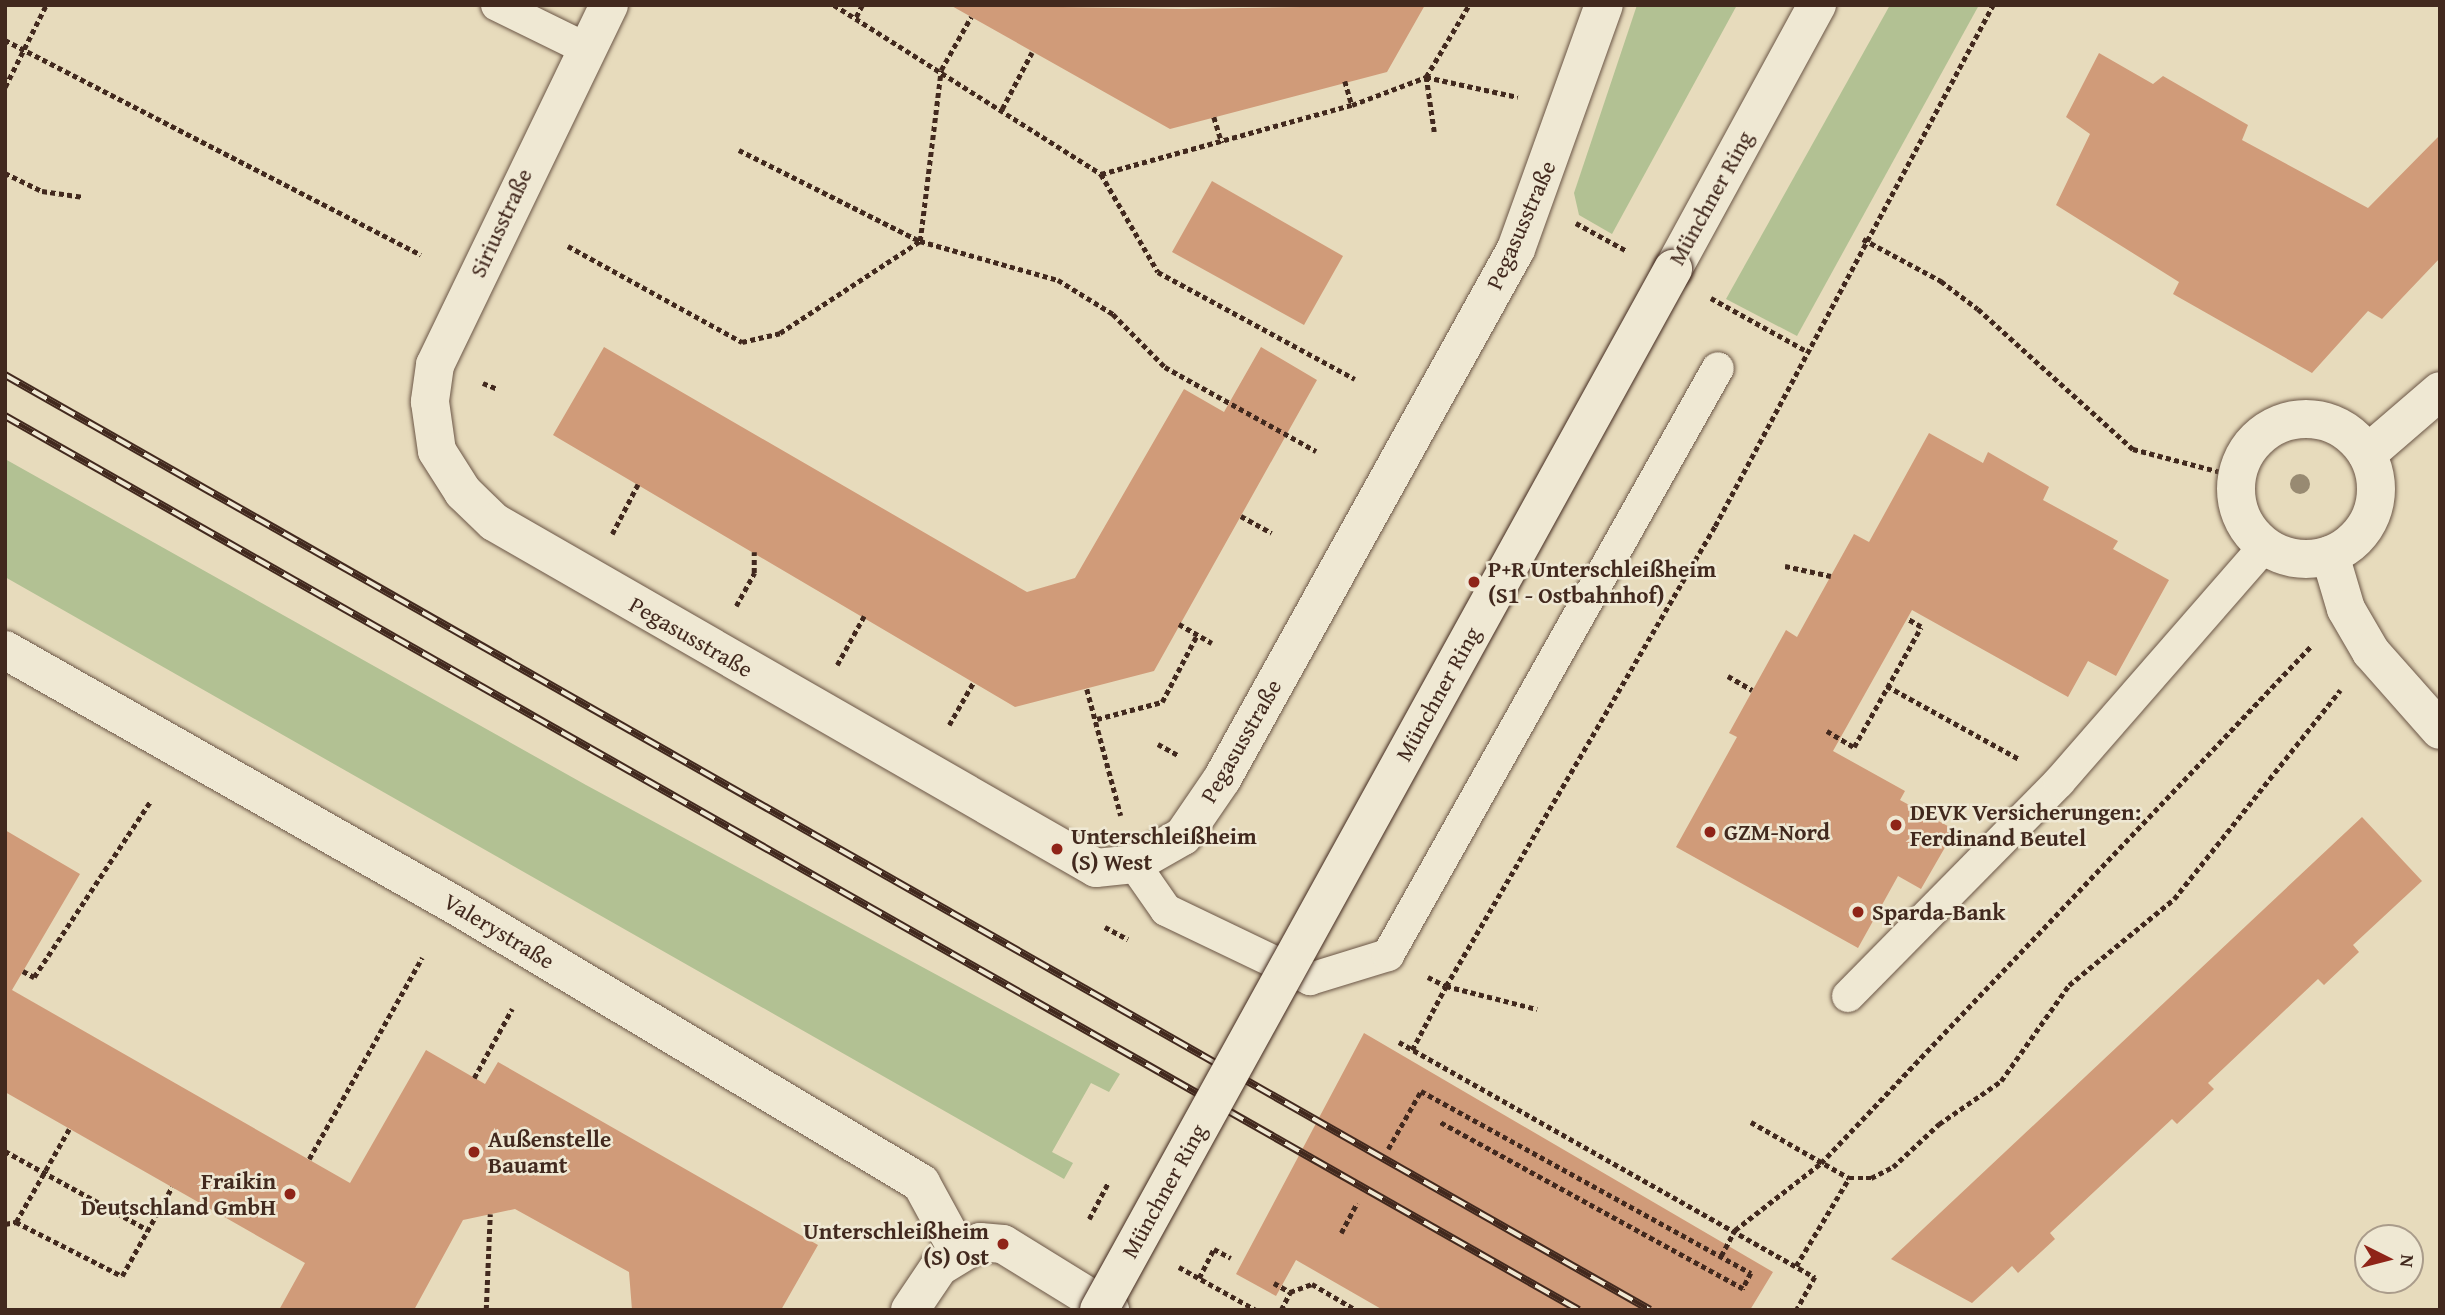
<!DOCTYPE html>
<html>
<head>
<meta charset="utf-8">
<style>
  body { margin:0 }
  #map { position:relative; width:2445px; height:1315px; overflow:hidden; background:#e7dbbc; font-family:"Gentium Book Plus",serif }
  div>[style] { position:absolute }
  .green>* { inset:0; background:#b2c193 }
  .building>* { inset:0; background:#d09b79 }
  .path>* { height:4.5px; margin-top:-2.25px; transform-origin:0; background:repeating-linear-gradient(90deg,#42291e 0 5px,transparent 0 8.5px) }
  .roads { filter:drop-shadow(0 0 2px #6b5646) drop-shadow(0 0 2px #6b5646) }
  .lane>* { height:32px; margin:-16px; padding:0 16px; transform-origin:16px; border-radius:16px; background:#efe8d3 }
  .street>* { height:38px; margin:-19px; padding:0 19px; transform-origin:19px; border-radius:19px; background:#efe8d3 }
  .street>.ring { margin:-19px; padding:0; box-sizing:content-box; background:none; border:38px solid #efe8d3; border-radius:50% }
  .secondary>* { height:38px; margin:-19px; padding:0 19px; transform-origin:19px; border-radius:19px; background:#efe8d3 }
  .rail>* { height:8px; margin-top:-4px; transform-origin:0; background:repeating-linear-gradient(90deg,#efe8d3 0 16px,#42291e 0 32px); box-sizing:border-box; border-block:2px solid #42291e }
  .bridges { filter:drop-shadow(0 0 2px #42291e) drop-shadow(0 0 2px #42291e) }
  .secondary-bridge>* { height:38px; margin:-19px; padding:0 19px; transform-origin:19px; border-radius:19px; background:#efe8d3 }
  .trees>* { width:20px; height:20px; margin:-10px; border-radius:50%; background:#988a72 }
  .dots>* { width:19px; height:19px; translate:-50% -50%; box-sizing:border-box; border:4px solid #efe8d3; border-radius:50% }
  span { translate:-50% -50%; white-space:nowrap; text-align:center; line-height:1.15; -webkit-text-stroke:5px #efe8d3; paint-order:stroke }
  .street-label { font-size:23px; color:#42291e }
  .poi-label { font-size:23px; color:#42291e; font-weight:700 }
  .left { translate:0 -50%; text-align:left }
  .right { translate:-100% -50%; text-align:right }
  .frame { position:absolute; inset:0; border:7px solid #42291e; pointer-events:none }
  .north { position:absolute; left:2354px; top:1224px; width:70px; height:70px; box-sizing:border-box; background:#efe8d3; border:2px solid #aa9c8b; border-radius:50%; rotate:96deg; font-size:19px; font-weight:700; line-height:28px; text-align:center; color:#42291e }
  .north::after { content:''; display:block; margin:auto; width:24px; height:32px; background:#8f2418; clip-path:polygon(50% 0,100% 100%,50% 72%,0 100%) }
</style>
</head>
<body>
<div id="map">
  <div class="green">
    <i style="clip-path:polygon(1637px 5px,1737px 5px,1612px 234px,1579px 215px,1574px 193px)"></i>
    <i style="clip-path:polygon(1890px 5px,1979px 5px,1797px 336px,1726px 299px)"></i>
    <i style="clip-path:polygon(5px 459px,586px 785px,1120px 1074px,1109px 1092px,1091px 1083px,1052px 1152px,1073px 1163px,1064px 1179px,5px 577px)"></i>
  </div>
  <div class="building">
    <i style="clip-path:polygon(950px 5px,1183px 9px,1425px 5px,1387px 72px,1170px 129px)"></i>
    <i style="clip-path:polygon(2099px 53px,2153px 84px,2163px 76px,2248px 125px,2242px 140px,2368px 208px,2440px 135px,2440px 258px,2382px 319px,2368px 311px,2312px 373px,2173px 294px,2179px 282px,2056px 205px,2090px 134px,2066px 117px)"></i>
    <i style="clip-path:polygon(1212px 181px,1343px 256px,1304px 325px,1172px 252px)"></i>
    <i style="clip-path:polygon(604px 347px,1027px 592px,1075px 578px,1184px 389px,1224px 412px,1261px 347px,1317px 380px,1154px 671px,1015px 707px,553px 435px)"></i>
    <i style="clip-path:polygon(1929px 433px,1983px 463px,1988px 452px,2049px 487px,2043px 500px,2118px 541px,2113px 549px,2169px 580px,2116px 676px,2088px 661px,2068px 697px,1912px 610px,1833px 751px,1905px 791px,1900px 800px,1955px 830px,1921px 889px,1898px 876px,1858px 948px,1676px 847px,1737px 737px,1729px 733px,1786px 630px,1797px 637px,1854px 534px,1869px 542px)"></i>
    <i style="clip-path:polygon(2362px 817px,2422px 881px,2353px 945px,2359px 952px,2324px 985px,2318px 979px,2208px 1083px,2214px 1089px,2177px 1124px,2172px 1119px,2050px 1233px,2055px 1239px,2018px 1273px,2012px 1266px,1972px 1303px,1891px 1259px)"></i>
    <i style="clip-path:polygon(5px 830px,80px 874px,12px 990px,350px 1183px,426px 1050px,485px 1084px,498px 1062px,818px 1245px,781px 1310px,632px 1310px,629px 1272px,515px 1209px,463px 1220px,414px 1310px,279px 1310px,305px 1263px,5px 1092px)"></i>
    <i style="clip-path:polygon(1364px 1033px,1773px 1272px,1750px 1310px,1383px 1310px,1296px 1260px,1276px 1296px,1236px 1274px)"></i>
  </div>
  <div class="path">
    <i style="left:834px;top:5px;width:316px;rotate:32.3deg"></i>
    <i style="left:1101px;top:174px;width:260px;rotate:-15.4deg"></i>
    <i style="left:1352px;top:105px;width:79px;rotate:-20.7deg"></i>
    <i style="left:1426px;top:77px;width:94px;rotate:12.3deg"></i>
    <i style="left:856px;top:17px;width:13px;rotate:-63deg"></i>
    <i style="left:5px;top:40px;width:468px;rotate:27.3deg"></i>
    <i style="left:1345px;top:81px;width:25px;rotate:74deg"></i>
    <i style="left:5px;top:87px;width:92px;rotate:-63.4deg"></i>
    <i style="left:1002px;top:109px;width:64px;rotate:-62.2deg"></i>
    <i style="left:1214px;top:117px;width:27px;rotate:73deg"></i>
    <i style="left:1434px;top:132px;width:56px;rotate:-98.3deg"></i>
    <i style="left:1426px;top:77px;width:84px;rotate:-59.2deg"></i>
    <i style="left:739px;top:150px;width:203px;rotate:26.7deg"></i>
    <i style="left:920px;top:241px;width:143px;rotate:15.8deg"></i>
    <i style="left:1058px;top:280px;width:65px;rotate:31.7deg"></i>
    <i style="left:1113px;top:314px;width:74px;rotate:45.5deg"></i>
    <i style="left:1165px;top:367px;width:173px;rotate:29.1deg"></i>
    <i style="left:5px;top:173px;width:41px;rotate:25.9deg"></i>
    <i style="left:42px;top:191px;width:42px;rotate:8.1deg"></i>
    <i style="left:1101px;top:174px;width:113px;rotate:59.8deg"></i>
    <i style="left:1158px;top:272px;width:224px;rotate:28.5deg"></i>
    <i style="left:1576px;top:223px;width:58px;rotate:28.8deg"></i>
    <i style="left:1863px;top:239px;width:89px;rotate:28.3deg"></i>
    <i style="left:1941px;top:281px;width:46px;rotate:37.1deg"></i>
    <i style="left:1978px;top:309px;width:209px;rotate:42.1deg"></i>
    <i style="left:2133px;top:449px;width:106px;rotate:14.7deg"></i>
    <i style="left:568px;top:246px;width:199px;rotate:28.9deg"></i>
    <i style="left:742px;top:342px;width:39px;rotate:-13deg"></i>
    <i style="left:780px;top:333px;width:168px;rotate:-33.3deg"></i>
    <i style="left:920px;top:241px;width:172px;rotate:-83deg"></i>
    <i style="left:941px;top:70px;width:61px;rotate:-60.5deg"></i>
    <i style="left:1711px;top:298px;width:107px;rotate:29deg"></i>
    <i style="left:483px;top:383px;width:16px;rotate:22deg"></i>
    <i style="left:1241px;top:516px;width:35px;rotate:29deg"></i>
    <i style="left:612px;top:534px;width:56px;rotate:-62.5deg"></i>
    <i style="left:1785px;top:566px;width:47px;rotate:12.3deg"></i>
    <i style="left:736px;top:606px;width:38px;rotate:-61deg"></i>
    <i style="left:754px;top:573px;width:21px;rotate:-90deg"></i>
    <i style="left:1179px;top:624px;width:38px;rotate:30deg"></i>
    <i style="left:837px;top:665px;width:56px;rotate:-61.1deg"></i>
    <i style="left:1728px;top:676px;width:28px;rotate:30deg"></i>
    <i style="left:1887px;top:686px;width:151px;rotate:28.9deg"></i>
    <i style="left:1087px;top:689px;width:131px;rotate:75deg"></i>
    <i style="left:1097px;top:719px;width:67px;rotate:-14.7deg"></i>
    <i style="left:1162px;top:702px;width:76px;rotate:-62.4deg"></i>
    <i style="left:949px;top:725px;width:48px;rotate:-60.3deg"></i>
    <i style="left:1827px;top:731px;width:31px;rotate:31deg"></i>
    <i style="left:1854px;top:747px;width:137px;rotate:-60.8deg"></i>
    <i style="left:1921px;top:627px;width:16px;rotate:-150deg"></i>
    <i style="left:1158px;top:744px;width:23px;rotate:29deg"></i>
    <i style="left:1105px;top:927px;width:26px;rotate:28deg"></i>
    <i style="left:23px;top:971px;width:13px;rotate:29deg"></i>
    <i style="left:34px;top:977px;width:210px;rotate:-56.5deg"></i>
    <i style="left:1428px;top:977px;width:20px;rotate:27deg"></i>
    <i style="left:1446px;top:986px;width:533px;rotate:-59.68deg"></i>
    <i style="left:1715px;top:526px;width:591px;rotate:-61.92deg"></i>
    <i style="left:1399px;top:1042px;width:478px;rotate:29.5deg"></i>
    <i style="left:1815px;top:1277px;width:38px;rotate:119deg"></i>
    <i style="left:1412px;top:1050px;width:72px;rotate:-62deg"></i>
    <i style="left:1446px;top:986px;width:94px;rotate:14.2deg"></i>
    <i style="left:474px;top:1078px;width:79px;rotate:-61.2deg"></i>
    <i style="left:1751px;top:1122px;width:113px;rotate:29.7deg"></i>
    <i style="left:1388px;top:1149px;width:67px;rotate:-60.4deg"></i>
    <i style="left:1421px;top:1091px;width:377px;rotate:28.9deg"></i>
    <i style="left:1751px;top:1273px;width:18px;rotate:117deg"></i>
    <i style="left:1743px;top:1289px;width:348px;rotate:-151.2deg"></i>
    <i style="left:5px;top:1151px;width:163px;rotate:28.9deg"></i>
    <i style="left:309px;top:1159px;width:231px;rotate:-60.7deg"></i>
    <i style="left:1089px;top:1219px;width:41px;rotate:-62.2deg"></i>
    <i style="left:16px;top:1222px;width:107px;rotate:-60.3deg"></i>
    <i style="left:5px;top:1224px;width:11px;rotate:-10deg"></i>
    <i style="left:16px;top:1222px;width:119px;rotate:27deg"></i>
    <i style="left:122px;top:1276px;width:102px;rotate:-60.7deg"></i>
    <i style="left:1341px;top:1233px;width:34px;rotate:-62deg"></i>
    <i style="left:1721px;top:1256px;width:30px;rotate:-62deg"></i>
    <i style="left:1735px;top:1230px;width:109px;rotate:-37.9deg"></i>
    <i style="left:1821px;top:1163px;width:714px;rotate:-46.53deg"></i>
    <i style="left:1796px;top:1266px;width:103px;rotate:-58.9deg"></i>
    <i style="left:1849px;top:1178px;width:22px"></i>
    <i style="left:1871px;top:1178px;width:25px;rotate:-27deg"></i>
    <i style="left:1893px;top:1167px;width:63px;rotate:-43.1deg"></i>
    <i style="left:1939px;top:1124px;width:75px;rotate:-34.7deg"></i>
    <i style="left:2001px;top:1081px;width:118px;rotate:-54.7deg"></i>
    <i style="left:2069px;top:985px;width:136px;rotate:-39.3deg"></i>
    <i style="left:2174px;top:899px;width:267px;rotate:-51.5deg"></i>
    <i style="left:1179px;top:1267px;width:88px;rotate:29.2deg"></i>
    <i style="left:1199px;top:1278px;width:33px;rotate:-63deg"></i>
    <i style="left:1214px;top:1249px;width:19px;rotate:28deg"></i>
    <i style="left:1274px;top:1283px;width:18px;rotate:29deg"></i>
    <i style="left:486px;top:1310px;width:96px;rotate:-87.6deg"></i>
    <i style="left:1281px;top:1310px;width:20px;rotate:-63deg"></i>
    <i style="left:1290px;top:1292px;width:23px;rotate:-20deg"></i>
    <i style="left:1312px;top:1284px;width:51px;rotate:30.6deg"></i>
  </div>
  <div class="roads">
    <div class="lane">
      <i style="left:497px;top:5px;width:100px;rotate:26.1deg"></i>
      <i style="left:1134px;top:864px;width:56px;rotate:55.2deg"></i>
      <i style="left:1166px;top:910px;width:160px;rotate:25.6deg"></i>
      <i style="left:1310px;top:979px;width:82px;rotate:-17.1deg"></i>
      <i style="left:1388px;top:955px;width:673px;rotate:-60.66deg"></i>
      <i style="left:1848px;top:996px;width:301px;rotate:-45.4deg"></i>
      <i style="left:2059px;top:782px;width:313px;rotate:-48.9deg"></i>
    </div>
    <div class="street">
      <i style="left:609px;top:5px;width:400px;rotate:115.8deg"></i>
      <i style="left:435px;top:365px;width:37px;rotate:98deg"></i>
      <i style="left:430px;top:402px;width:49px;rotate:81.9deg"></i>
      <i style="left:437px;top:451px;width:49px;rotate:57.6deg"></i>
      <i style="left:463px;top:492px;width:43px;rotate:44.1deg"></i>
      <i style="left:494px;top:522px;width:694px;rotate:29.89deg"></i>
      <i style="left:1096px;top:868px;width:38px;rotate:-6deg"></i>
      <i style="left:1134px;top:864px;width:56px;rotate:-29.7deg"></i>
      <i style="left:1183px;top:836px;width:69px;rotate:-55.6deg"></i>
      <i style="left:1222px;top:779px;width:606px;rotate:-60.98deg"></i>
      <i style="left:1516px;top:249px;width:259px;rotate:-70.2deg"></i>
      <i class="ring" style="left:2236px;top:419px;width:102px;height:102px"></i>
      <i style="left:2367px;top:454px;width:96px;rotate:-40.8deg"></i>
      <i style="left:2330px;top:555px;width:56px;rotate:73.5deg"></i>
      <i style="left:2346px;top:609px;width:50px;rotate:59.8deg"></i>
      <i style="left:2371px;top:652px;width:104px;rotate:48.5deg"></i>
      <i style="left:5px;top:650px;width:523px;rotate:29.55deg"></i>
      <i style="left:460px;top:908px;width:537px;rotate:30.82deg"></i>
      <i style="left:921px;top:1183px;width:77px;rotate:61.4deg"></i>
      <i style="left:910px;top:1310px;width:52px;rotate:-56deg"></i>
      <i style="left:939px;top:1267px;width:48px;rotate:-31.4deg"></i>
      <i style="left:980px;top:1242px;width:23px;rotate:5deg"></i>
      <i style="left:1003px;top:1244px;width:126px;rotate:31.7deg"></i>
    </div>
    <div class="secondary">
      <i style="left:1673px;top:269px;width:301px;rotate:-61.4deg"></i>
    </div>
  </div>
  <div class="rail">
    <i style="left:5px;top:375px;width:1892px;rotate:29.61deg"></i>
    <i style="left:5px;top:416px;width:1810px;rotate:29.6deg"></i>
  </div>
  <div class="bridges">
    <div class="secondary-bridge">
      <i style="left:1099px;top:1310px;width:1189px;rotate:-61.13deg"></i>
    </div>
  </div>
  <div class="trees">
    <i style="left:2300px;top:484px"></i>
  </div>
  <div class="dots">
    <i style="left:1474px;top:582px;background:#8f2418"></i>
    <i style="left:1896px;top:825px;background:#8f2418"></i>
    <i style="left:1710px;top:832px;background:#8f2418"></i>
    <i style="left:1057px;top:849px;background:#8f2418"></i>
    <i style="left:1858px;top:912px;background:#8f2418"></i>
    <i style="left:474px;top:1152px;background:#8f2418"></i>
    <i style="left:290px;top:1194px;background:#8f2418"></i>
    <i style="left:1003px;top:1244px;background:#8f2418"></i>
  </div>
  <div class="street-label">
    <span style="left:1711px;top:198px;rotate:-61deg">Münchner Ring</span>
    <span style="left:501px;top:223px;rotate:-65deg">Siriusstraße</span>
    <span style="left:1521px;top:225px;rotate:-66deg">Pegasusstraße</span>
    <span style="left:691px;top:637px;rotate:30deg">Pegasusstraße</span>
    <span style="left:1438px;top:694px;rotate:-61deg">Münchner Ring</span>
    <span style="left:1241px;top:741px;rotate:-60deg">Pegasusstraße</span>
    <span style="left:499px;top:931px;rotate:31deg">Valerystraße</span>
    <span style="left:1164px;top:1191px;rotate:-61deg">Münchner Ring</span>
  </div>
  <div class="poi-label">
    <span class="left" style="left:1488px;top:582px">P+R Unterschleißheim<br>(S1 - Ostbahnhof)</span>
    <span class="left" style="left:1910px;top:825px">DEVK Versicherungen:<br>Ferdinand Beutel</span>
    <span class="left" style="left:1724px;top:832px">GZM-Nord</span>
    <span class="left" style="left:1071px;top:849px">Unterschleißheim<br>(S) West</span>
    <span class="left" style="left:1872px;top:912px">Sparda-Bank</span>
    <span class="left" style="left:488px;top:1152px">Außenstelle<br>Bauamt</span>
    <span class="right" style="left:276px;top:1194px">Fraikin<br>Deutschland GmbH</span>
    <span class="right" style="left:989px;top:1244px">Unterschleißheim<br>(S) Ost</span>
  </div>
  <div class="frame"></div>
  <div class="north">N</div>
</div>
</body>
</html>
